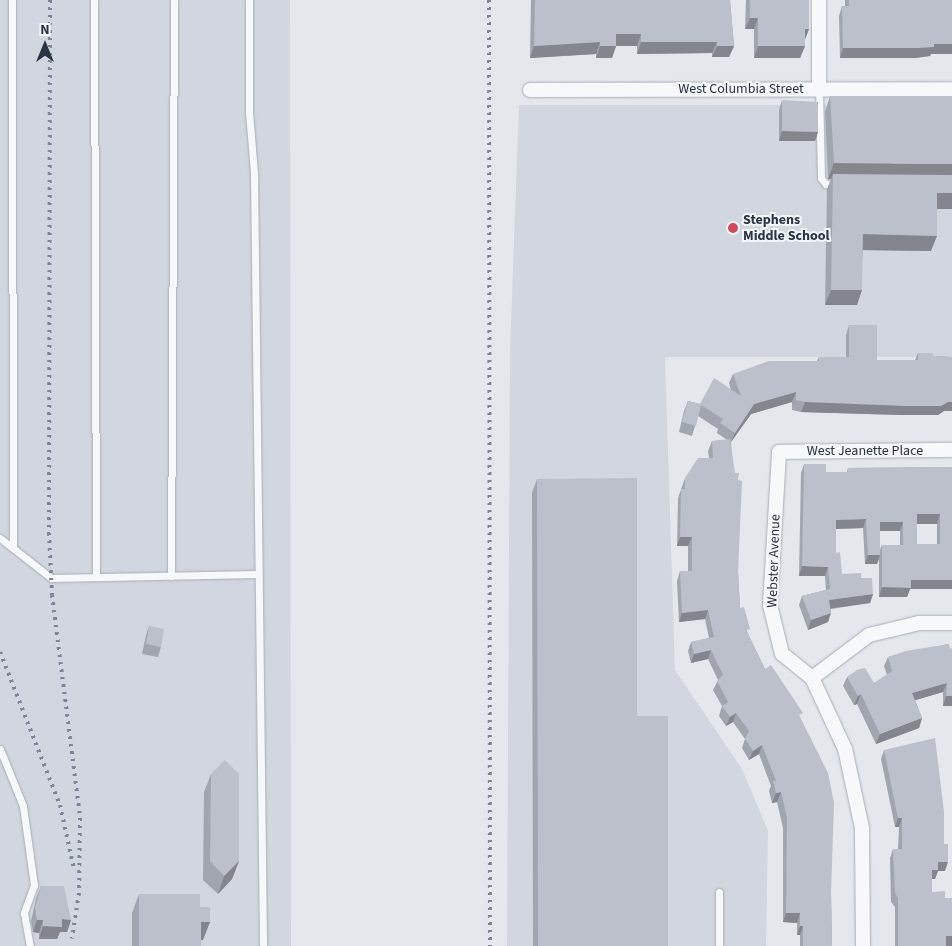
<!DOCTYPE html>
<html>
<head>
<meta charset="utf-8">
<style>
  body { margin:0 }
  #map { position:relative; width:952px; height:946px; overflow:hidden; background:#e4e7ec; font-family:"Source Sans 3",sans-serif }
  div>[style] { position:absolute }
  .built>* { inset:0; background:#d2d6de }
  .roads { filter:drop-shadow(0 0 1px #a9aeb7) drop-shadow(0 0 1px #a9aeb7) }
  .lane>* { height:7px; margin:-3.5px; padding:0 3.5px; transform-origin:3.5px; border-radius:3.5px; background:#f7f8fa }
  .street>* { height:14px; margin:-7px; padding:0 7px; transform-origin:7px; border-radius:7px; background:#f7f8fa }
  .rail>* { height:4px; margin-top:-2px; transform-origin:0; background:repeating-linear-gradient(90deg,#7d8696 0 2.5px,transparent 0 7.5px) }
  .wall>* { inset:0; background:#a1a5ae }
  .shaded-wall>* { inset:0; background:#83868d }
  .building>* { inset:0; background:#bbc0ca }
  .dots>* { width:14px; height:14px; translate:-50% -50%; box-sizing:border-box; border:2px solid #f4f6f9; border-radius:50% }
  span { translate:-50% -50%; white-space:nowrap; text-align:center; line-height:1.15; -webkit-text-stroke:4px #f4f6f9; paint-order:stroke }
  .street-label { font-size:14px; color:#2b3445 }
  .poi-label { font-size:14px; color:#2b3445; font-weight:700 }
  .left { translate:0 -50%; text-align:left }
  .north { position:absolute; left:20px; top:20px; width:50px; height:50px; -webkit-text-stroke:4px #f4f6f9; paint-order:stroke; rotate:0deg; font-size:14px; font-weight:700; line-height:20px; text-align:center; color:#2b3445 }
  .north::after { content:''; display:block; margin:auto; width:18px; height:22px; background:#2b3445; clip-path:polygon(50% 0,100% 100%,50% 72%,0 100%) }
</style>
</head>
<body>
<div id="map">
  <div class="built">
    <i style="clip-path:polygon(0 0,290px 0,291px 946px,0 946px)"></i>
    <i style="clip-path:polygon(519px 105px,952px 105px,952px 357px,665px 357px,675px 670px,742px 769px,768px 831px,766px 946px,507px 946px,510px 351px)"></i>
  </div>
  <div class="roads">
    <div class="lane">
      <i style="left:12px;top:0;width:548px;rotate:89.9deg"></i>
      <i style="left:94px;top:0;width:577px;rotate:89.8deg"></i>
      <i style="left:249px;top:0;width:112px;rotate:90deg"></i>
      <i style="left:249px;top:112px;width:61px;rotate:85.3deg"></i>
      <i style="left:254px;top:173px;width:773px;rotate:89.33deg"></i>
      <i style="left:819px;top:89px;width:89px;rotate:88.7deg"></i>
      <i style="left:821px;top:178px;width:8px;rotate:50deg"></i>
      <i style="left:826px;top:184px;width:12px;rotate:5deg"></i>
      <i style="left:0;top:538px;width:65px;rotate:38.1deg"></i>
      <i style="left:51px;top:578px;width:207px;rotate:-1.1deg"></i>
      <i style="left:171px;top:576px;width:576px;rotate:-89.7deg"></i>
      <i style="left:0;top:749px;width:61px;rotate:68deg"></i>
      <i style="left:23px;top:806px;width:80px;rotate:82.1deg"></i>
      <i style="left:34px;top:885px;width:30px;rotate:110deg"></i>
      <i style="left:24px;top:913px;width:34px;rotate:80deg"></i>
      <i style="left:719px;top:892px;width:54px;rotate:90deg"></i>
    </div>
    <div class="street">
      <i style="left:819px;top:0;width:89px;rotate:90deg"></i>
      <i style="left:530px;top:90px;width:422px;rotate:-0.1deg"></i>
      <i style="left:812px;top:678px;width:71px;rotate:-37deg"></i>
      <i style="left:869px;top:635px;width:51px;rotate:-13.5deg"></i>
      <i style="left:919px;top:623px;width:33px"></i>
      <i style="left:863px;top:946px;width:118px;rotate:-90.5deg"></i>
      <i style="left:862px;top:828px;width:81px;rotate:-102.1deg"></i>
      <i style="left:845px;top:749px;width:78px;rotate:-114.9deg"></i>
      <i style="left:812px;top:678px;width:38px;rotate:-141deg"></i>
      <i style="left:782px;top:654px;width:50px;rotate:-103.8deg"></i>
      <i style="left:770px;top:605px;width:153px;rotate:-86.6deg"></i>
      <i style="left:779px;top:452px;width:173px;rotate:-0.7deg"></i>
    </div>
  </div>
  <div class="rail">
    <i style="left:50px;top:0;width:533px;rotate:90.11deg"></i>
    <i style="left:49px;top:533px;width:62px;rotate:87.2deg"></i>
    <i style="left:52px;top:595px;width:225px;rotate:82.8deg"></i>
    <i style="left:80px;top:818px;width:75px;rotate:90.8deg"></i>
    <i style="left:79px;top:893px;width:46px;rotate:98.8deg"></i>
    <i style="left:489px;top:0;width:946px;rotate:89.94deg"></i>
    <i style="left:0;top:652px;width:164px;rotate:68.6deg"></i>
    <i style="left:60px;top:805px;width:66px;rotate:77.7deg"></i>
  </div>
  <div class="wall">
    <i style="clip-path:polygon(531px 0,730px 0,734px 46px,729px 57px,712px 57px,712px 53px,637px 54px,637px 46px,616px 46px,612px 58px,596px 58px,596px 54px,530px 58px)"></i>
    <i style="clip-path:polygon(746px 0,809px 0,809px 29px,805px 40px,805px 46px,800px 58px,754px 58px,754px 29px,745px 29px)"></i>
    <i style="clip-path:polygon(845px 0,952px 0,952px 54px,931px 54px,930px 56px,915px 58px,840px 58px,839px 16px,842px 6px,845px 6px)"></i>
    <i style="clip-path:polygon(830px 96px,937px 209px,931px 251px,863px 250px,857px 305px,825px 305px,827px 189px,831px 179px,828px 179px,825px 112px)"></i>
    <i style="clip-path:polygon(782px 100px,818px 132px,815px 141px,779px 141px,779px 110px)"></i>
    <i style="clip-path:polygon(849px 325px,877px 360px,915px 360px,918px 353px,933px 356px,952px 357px,952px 411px,944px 411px,938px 415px,902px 415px,801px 412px,792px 410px,792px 402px,751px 414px,731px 442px,740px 608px,748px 634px,765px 669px,801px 719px,831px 893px,832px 946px,800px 946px,800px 935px,797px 935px,797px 923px,783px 922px,783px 828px,777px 802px,772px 803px,769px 791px,771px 786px,759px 754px,749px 760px,742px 748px,745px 739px,733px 722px,726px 726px,719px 716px,722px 706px,713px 690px,718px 680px,708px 659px,691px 663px,688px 651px,691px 642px,709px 638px,705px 619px,679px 622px,677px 581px,680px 571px,688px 571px,688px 546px,677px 546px,678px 498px,685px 478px,709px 458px,708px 451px,712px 441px,727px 440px,717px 433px,718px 429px,698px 416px,692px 436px,679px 432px,684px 411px,688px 401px,700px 404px,731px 390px,729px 383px,733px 374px,817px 361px,819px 357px,846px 357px,846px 335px)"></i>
    <i style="clip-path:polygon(evenodd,804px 464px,826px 472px,847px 472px,848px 468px,952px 467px,952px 589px,910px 589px,907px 597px,879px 597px,879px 559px,877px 564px,865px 564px,863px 528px,836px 529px,836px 553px,842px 574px,861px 578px,873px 594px,870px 603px,831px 609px,828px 622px,808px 630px,799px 605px,802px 596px,826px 590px,825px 576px,799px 576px,801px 473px,804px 464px,917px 524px,937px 524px,937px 544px,917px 544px,917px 524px,804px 464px,880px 531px,900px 531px,900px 545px,882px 545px,880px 550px,880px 531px)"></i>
    <i style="clip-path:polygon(537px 479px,637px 716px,668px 946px,533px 946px,532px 493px)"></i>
    <i style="clip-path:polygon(149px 626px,161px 647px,158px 657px,142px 654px,146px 635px)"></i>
    <i style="clip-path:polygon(949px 644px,952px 706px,943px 706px,943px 692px,915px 700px,922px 718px,919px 728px,876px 744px,857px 704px,854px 705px,843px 686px,847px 677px,874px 683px,887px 675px,884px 666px,888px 657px)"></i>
    <i style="clip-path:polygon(884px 750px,944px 844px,945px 871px,938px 871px,935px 879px,932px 879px,932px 892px,945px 898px,952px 898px,952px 946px,895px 946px,895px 907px,891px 902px,890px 858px,893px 849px,898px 849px,899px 827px,895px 827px,881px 759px)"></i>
    <i style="clip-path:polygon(211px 774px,239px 861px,232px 879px,218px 894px,203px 880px,204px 792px)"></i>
    <i style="clip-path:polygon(41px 886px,71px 920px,67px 932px,60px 932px,57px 939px,39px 939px,39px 933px,33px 932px,31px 921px,36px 899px)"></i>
    <i style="clip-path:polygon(139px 894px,203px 940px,201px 940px,201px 946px,132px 946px,132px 913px)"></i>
  </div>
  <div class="shaded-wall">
    <i style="clip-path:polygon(750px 18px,758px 18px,754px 29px,745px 29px)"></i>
    <i style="clip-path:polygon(805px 29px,809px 29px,804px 41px)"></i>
    <i style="clip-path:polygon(616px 34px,641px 34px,637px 46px,612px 46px)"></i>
    <i style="clip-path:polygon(600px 42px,596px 54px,530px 58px,534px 46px)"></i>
    <i style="clip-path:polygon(641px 42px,717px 42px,712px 53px,637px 54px)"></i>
    <i style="clip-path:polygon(934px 44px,952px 44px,952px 54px,931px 54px,930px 56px,915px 58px,840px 58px,843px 48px)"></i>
    <i style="clip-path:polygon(600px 46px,616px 46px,612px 58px,596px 58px)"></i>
    <i style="clip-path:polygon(717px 46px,734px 46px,729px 57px,712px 57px)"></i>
    <i style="clip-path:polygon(758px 46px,805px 46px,800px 58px,754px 58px)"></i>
    <i style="clip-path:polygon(782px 131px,818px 132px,815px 141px,779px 141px)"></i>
    <i style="clip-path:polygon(834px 163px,952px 164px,952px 180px,833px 174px,831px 179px,828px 179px)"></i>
    <i style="clip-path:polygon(937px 193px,952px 193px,952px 209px,932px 209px)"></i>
    <i style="clip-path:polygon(863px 234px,937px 236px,931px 251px,857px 250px)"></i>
    <i style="clip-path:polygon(831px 290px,862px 290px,857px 305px,825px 305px)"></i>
    <i style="clip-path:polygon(796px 392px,792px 402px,751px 414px,731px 442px,735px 433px,754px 404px)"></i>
    <i style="clip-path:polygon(805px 402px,952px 402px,952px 411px,944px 411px,938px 415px,902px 415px,801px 412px)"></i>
    <i style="clip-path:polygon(917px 514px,940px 514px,937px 524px,914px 524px)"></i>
    <i style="clip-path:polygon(866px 519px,863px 528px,833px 529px,836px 520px)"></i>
    <i style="clip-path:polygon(880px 522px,903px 522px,900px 531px,877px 531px)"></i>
    <i style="clip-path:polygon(680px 537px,692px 537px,688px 546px,677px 546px)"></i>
    <i style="clip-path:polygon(868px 555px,880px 555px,877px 564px,865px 564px)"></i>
    <i style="clip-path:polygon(802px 566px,828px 567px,825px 576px,799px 576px)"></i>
    <i style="clip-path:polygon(911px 580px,952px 580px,952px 589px,910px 589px,907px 597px,879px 597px,882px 587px)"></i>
    <i style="clip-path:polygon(873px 594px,870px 603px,826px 609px,829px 600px)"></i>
    <i style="clip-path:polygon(708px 610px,705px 619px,679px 622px,682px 613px)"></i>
    <i style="clip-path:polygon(831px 613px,828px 622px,808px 630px,811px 620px)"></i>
    <i style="clip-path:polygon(711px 650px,708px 659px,691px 663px,694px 654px)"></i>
    <i style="clip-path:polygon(947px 683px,943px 692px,909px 702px,912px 693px)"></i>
    <i style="clip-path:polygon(861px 694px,857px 704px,854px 705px,858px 696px)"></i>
    <i style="clip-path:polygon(946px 696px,952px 696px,952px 706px,943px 706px)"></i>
    <i style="clip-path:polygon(736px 713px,733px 722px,726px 726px,730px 717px)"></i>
    <i style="clip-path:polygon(922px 718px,919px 728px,876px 744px,880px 734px)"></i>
    <i style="clip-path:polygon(762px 745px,759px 754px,749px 760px,753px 751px)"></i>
    <i style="clip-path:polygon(781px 792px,777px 802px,772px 803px,776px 793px)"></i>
    <i style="clip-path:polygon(898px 818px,902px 818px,899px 827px,895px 827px)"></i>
    <i style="clip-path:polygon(239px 861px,232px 879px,218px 894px,224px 876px)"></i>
    <i style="clip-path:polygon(938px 862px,948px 862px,945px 871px,938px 871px,935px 879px,929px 879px,932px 870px)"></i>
    <i style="clip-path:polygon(786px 913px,800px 913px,797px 923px,783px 922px)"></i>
    <i style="clip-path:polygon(62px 919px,71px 920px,67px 932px,60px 932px,57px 939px,39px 939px,43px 926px)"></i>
    <i style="clip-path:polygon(37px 920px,43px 920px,39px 933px,33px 932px)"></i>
    <i style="clip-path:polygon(201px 922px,210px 922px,203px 940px,194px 940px)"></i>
    <i style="clip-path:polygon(800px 926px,803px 926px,800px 935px,797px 935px)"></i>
    <i style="clip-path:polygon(946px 936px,952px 936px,952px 946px,943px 946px)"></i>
  </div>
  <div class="building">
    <i style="clip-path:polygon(535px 0,730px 0,734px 46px,717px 46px,717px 42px,641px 42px,641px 34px,616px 34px,616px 46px,600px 46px,600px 42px,534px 46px)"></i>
    <i style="clip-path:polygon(750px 0,809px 0,809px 29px,805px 29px,805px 46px,758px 46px,758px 18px,750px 18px)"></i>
    <i style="clip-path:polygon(849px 0,952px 0,952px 44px,934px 44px,934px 47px,919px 48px,843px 48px,842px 6px,849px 6px)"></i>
    <i style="clip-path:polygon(830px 96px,952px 96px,952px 164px,834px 163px)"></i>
    <i style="clip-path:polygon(782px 100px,818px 102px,818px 132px,782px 131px)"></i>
    <i style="clip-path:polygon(833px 174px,952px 175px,952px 193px,937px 193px,937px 236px,863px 234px,862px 290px,831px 290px)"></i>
    <i style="clip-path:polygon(849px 325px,877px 325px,877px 360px,918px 360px,918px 353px,933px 353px,933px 356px,952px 357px,952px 402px,948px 402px,941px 406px,905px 406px,805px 402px,796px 400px,796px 392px,754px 404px,735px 433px,720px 423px,723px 419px,701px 405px,696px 426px,682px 422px,688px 401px,700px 404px,714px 378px,741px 396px,733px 374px,769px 361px,819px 361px,819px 357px,849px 357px)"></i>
    <i style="clip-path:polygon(730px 439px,735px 473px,739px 473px,738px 480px,742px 481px,738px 572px,740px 608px,744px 607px,750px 629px,746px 630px,765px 669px,771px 665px,803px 713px,799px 715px,828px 773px,834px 803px,831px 893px,832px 946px,803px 946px,803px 926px,800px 926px,800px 913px,786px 913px,787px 818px,781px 792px,776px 793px,773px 781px,776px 781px,762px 745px,753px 751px,745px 739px,749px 731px,736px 713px,730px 717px,722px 706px,728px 702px,717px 681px,723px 675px,711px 650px,694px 654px,691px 642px,714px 637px,708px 610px,682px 613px,680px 571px,692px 571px,692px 537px,680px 537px,681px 489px,685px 489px,685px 478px,698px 458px,713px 458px,712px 441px)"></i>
    <i style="clip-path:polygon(evenodd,804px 464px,826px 464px,826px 472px,848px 472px,848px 468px,952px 467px,952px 580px,911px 580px,911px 588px,882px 587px,882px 545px,903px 545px,903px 522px,880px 522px,880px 555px,868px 555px,866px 519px,836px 520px,836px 553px,840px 552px,842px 574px,861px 573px,861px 578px,872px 578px,873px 594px,829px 600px,831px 613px,811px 620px,802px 596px,830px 589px,828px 567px,802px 566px,804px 464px,917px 514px,940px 514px,940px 544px,917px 544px,917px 514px)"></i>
    <i style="clip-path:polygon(637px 478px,637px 716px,668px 716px,668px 946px,538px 946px,537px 479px)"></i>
    <i style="clip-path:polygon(149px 626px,164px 629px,161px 647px,146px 644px)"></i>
    <i style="clip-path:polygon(949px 644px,950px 649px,952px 648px,952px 696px,946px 696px,947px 683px,912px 693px,922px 718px,880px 734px,861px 694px,858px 696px,847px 677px,857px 670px,865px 668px,874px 683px,892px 671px,888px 657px,906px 651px)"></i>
    <i style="clip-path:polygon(935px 738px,944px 812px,944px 844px,948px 844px,948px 862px,938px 862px,938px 870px,932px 870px,932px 892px,945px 891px,945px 898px,952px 898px,952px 936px,946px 936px,946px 946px,898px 946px,898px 898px,895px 893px,893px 849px,902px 849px,902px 818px,898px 818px,884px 750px)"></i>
    <i style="clip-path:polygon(225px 760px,239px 774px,239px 861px,224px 876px,210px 861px,211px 774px)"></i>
    <i style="clip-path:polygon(41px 886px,64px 886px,71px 920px,62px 919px,62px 927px,43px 926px,43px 920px,37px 920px,35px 908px)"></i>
    <i style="clip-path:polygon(139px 894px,200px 894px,200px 907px,210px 907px,210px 922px,201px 922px,201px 946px,139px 946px)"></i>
  </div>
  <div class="dots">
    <i style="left:733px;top:228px;background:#d1495b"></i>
  </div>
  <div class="street-label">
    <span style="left:741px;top:89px">West Columbia Street</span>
    <span style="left:865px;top:451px">West Jeanette Place</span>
    <span style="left:774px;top:561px;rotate:-88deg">Webster Avenue</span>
  </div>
  <div class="poi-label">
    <span class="left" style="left:743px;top:228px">Stephens<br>Middle School</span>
  </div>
  <div class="north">N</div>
</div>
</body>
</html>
